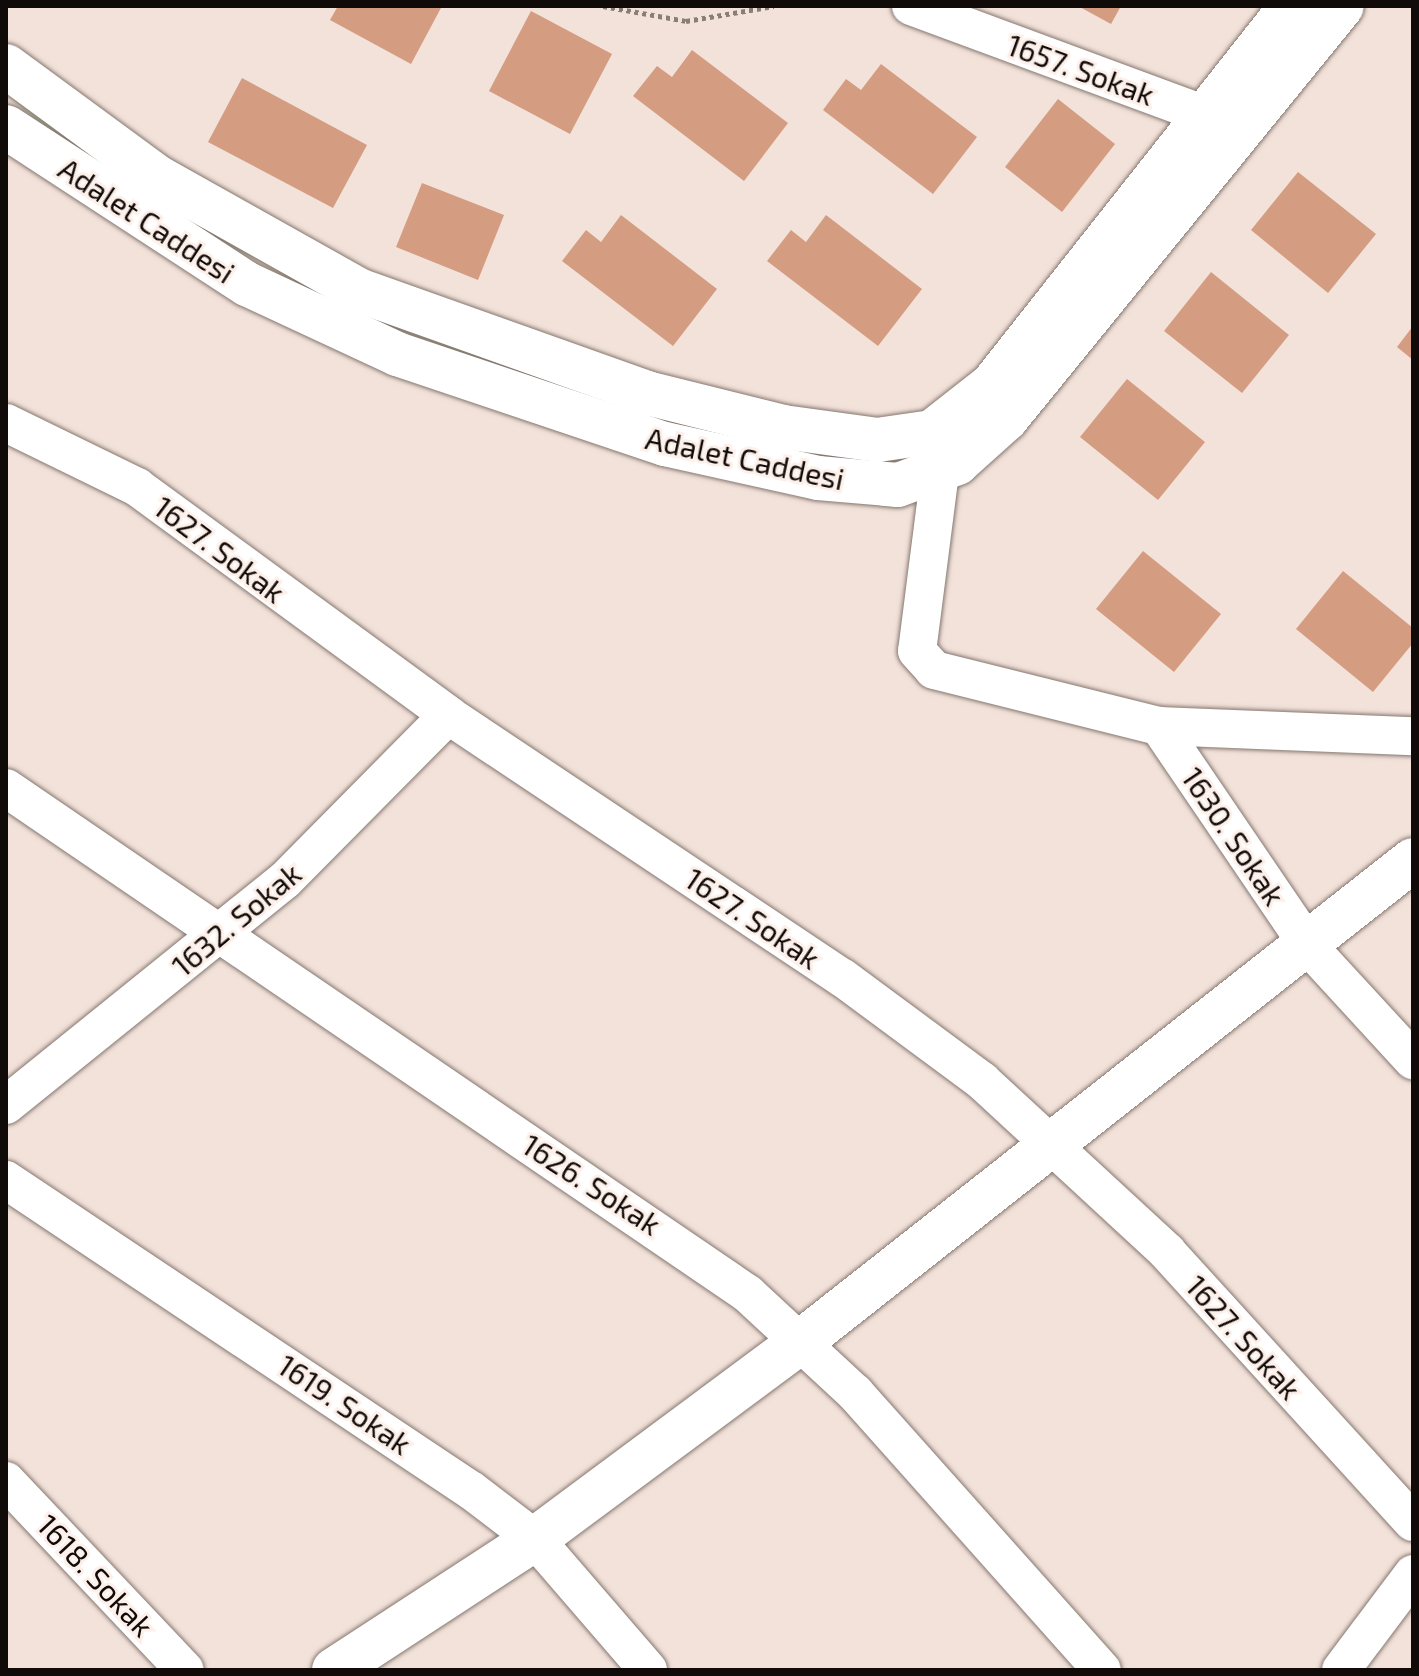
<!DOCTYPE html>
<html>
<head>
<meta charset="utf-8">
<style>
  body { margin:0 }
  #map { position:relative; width:1419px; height:1676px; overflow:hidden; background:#f2e2da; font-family:"Exo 2",sans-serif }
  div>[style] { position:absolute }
  .green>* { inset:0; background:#c6e1b2 }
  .building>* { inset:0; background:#d49c80 }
  .path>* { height:5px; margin-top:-2.5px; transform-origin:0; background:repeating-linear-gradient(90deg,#887d77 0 4px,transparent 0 8px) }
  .roads { filter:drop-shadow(0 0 2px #85776f) drop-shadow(0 0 2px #85776f) }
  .minor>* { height:38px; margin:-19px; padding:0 19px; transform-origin:19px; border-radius:19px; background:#fff }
  .tertiary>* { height:44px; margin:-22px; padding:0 22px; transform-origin:22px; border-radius:22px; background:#fff }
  span { translate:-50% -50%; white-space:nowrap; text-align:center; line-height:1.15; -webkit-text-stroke:6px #fdf0ea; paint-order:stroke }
  .street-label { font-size:30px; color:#100b08 }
  .frame { position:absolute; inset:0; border:8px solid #100b08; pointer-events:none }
</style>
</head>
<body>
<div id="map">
  <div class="green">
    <i style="clip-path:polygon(6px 93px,219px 237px,398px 326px,632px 411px,775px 445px,901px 459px,902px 466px,782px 450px,636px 416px,405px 333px,213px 238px,42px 126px)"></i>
  </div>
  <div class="building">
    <i style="clip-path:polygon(338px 6px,442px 6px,411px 64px,330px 20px)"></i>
    <i style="clip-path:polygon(1078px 6px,1121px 6px,1111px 24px)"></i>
    <i style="clip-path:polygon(531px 11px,612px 54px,570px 134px,489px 91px)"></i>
    <i style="clip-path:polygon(692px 50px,788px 123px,744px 181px,633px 96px,657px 66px,672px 77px)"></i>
    <i style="clip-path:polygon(881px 64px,977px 137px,933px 194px,823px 110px,846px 79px,861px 90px)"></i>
    <i style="clip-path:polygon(242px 78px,367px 145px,333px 208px,208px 142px)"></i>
    <i style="clip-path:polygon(1058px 99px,1115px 144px,1062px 212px,1005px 167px)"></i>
    <i style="clip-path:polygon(1298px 172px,1376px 234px,1328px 293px,1251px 230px)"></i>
    <i style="clip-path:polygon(422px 183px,504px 215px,478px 280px,396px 247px)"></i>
    <i style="clip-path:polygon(621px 215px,717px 289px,673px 346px,562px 261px,586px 230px,601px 242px)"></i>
    <i style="clip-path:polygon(826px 215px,922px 289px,878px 346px,767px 261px,791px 230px,806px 242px)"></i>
    <i style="clip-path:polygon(1211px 272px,1289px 335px,1242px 393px,1164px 331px)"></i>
    <i style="clip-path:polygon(1413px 326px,1413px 360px,1397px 347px)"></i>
    <i style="clip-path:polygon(1127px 379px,1205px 442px,1158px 500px,1080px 437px)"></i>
    <i style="clip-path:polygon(1143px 551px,1221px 614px,1174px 672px,1096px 609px)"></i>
    <i style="clip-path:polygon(1343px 571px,1413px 628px,1413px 643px,1373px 692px,1296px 629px)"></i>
  </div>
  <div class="path">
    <i style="left:603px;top:6px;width:84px;rotate:10.2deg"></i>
    <i style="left:686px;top:21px;width:89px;rotate:-9.7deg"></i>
  </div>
  <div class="roads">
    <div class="minor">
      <i style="left:911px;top:6px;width:314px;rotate:20.3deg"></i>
      <i style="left:6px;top:423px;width:146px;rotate:26deg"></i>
      <i style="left:137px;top:487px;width:386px;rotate:36.2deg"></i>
      <i style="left:448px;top:715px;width:475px;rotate:33.7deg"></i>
      <i style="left:843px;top:978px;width:173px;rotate:36.5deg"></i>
      <i style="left:982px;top:1081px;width:252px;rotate:42.7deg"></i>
      <i style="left:1167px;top:1252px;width:365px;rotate:47.7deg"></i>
      <i style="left:940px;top:472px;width:180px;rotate:97.3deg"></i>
      <i style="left:917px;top:651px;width:25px;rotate:48deg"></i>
      <i style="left:934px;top:670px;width:232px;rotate:14deg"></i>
      <i style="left:1159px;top:726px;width:254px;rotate:2.3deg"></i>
      <i style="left:1159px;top:726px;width:267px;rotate:55.8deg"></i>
      <i style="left:1309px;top:947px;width:154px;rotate:47.4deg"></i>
      <i style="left:6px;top:788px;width:898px;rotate:34.29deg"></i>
      <i style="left:748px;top:1294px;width:146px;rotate:42.8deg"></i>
      <i style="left:855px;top:1393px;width:371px;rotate:48.3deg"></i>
      <i style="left:6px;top:1105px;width:358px;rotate:-38.9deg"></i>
      <i style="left:285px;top:880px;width:232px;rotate:-45.3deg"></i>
      <i style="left:6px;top:1180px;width:560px;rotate:33.72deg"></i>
      <i style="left:472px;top:1491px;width:79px;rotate:37.3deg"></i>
      <i style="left:535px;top:1539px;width:173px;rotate:49.2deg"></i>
      <i style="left:6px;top:1481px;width:260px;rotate:46.6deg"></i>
      <i style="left:1341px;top:1670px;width:120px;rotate:-53.1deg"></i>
    </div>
    <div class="tertiary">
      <i style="left:6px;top:66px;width:187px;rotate:36.3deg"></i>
      <i style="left:157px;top:177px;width:231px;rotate:29.3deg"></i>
      <i style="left:358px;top:290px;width:307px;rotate:19.6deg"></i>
      <i style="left:647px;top:393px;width:140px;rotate:14deg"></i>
      <i style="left:783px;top:427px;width:96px;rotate:7.8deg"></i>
      <i style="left:878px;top:440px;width:55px;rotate:-8.4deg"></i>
      <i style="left:932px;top:432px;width:76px;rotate:-38.1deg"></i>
      <i style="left:992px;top:385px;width:483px;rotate:-51.7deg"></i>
      <i style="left:6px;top:127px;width:288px;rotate:33.1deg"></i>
      <i style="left:247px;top:284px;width:166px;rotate:25deg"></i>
      <i style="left:397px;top:354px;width:283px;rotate:18.6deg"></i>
      <i style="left:665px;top:444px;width:157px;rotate:12.5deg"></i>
      <i style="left:818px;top:478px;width:80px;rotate:5deg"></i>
      <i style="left:898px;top:485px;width:63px;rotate:-20.4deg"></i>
      <i style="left:957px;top:463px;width:66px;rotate:-41.9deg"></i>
      <i style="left:1006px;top:419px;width:532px;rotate:-50.87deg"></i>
      <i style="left:334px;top:1670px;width:240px;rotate:-33.1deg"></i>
      <i style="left:535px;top:1539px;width:334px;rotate:-36.6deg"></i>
      <i style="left:803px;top:1340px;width:776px;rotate:-38.2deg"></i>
    </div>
  </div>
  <div class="street-label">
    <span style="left:1081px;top:69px;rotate:20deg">1657. Sokak</span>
    <span style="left:147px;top:220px;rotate:33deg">Adalet Caddesi</span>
    <span style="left:745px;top:458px;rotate:12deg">Adalet Caddesi</span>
    <span style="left:220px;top:549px;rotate:37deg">1627. Sokak</span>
    <span style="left:1234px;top:836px;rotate:56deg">1630. Sokak</span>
    <span style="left:753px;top:918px;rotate:34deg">1627. Sokak</span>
    <span style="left:236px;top:919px;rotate:-40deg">1632. Sokak</span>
    <span style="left:592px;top:1184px;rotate:33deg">1626. Sokak</span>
    <span style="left:1244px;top:1337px;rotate:48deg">1627. Sokak</span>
    <span style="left:345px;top:1404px;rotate:34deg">1619. Sokak</span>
    <span style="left:96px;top:1575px;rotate:47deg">1618. Sokak</span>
  </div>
  <div class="frame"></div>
</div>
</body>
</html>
